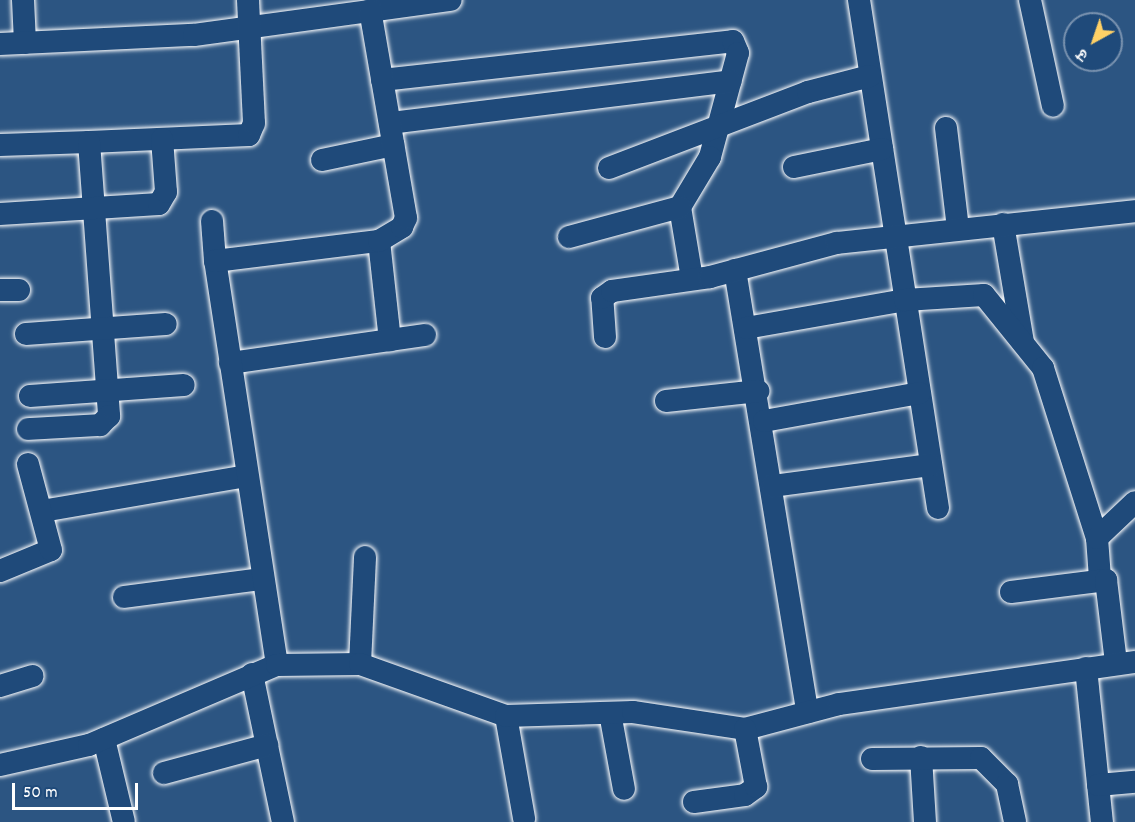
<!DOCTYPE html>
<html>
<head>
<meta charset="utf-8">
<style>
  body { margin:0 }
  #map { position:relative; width:1135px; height:822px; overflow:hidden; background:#2c5582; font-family:Dekko,"Playpen Sans Deva",sans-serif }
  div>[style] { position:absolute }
  .roads { filter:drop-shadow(0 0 2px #fff) drop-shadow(0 0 2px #fff) }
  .minor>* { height:22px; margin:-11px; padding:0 11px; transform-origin:11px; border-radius:11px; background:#1f4a7a }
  span { translate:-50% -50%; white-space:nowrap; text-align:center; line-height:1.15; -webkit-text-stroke:6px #1f4a7a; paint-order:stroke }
  .north { position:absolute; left:1063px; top:12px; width:60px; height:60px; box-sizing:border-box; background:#1f4a7a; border:2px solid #7992af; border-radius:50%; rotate:220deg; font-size:16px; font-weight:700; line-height:24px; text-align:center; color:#fff }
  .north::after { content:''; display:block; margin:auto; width:21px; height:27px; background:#ffd166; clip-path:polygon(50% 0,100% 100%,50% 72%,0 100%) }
  .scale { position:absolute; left:12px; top:783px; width:126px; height:27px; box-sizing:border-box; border:3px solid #fff; border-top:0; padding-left:8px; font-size:18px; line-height:21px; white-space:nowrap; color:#fff; -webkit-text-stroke:4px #1f4a7a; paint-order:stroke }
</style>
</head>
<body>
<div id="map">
  <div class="roads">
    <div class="minor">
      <i style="left:23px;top:0;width:43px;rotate:87.3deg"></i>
      <i style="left:859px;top:0;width:514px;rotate:81.16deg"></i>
      <i style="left:1030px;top:0;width:108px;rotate:77.8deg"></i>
      <i style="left:0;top:44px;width:194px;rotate:-2.7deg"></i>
      <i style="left:194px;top:35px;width:259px;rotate:-7.8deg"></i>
      <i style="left:382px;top:80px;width:353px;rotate:-6.3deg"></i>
      <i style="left:733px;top:41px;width:13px;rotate:67deg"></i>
      <i style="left:738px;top:53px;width:108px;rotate:105.1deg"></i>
      <i style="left:710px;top:157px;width:58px;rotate:121deg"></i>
      <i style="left:680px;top:207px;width:73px;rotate:80.5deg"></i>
      <i style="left:390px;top:123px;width:343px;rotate:-7deg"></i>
      <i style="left:946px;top:128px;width:101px;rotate:83.2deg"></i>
      <i style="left:89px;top:142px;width:160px;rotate:-2.5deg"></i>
      <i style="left:249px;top:135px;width:13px;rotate:-67deg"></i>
      <i style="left:254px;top:123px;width:123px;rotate:-92.8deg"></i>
      <i style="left:0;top:145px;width:89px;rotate:-1.9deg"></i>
      <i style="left:89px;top:142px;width:275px;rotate:85.8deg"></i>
      <i style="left:109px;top:416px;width:13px;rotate:135deg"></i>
      <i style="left:100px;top:425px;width:72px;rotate:176.8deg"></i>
      <i style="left:322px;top:160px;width:73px;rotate:-11.9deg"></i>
      <i style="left:794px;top:167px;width:90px;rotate:-11.6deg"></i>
      <i style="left:609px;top:168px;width:213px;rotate:-20.9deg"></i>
      <i style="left:808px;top:92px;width:64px;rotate:-14.5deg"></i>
      <i style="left:0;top:214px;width:159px;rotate:-3.6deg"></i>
      <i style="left:159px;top:204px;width:14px;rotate:-60deg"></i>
      <i style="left:166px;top:192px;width:53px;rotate:-94.3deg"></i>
      <i style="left:212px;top:221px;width:40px;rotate:85.7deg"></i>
      <i style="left:1003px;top:224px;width:120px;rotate:80.4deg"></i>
      <i style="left:569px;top:237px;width:115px;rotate:-15.1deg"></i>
      <i style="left:379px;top:241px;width:100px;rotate:83.7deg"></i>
      <i style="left:735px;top:270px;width:448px;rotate:80.7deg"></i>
      <i style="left:0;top:290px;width:19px"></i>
      <i style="left:746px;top:328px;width:161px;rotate:-10deg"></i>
      <i style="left:905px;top:300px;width:79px;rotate:-3.6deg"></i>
      <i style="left:984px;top:295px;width:94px;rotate:51.1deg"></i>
      <i style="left:1043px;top:368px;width:178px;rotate:72.4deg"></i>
      <i style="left:26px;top:334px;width:140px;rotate:-4.1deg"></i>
      <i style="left:605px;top:337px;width:39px;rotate:-94deg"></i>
      <i style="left:602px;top:298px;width:12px;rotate:-35deg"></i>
      <i style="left:612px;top:291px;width:99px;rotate:-8.1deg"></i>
      <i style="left:710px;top:277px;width:131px;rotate:-15deg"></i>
      <i style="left:837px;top:243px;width:300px;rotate:-6.1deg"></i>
      <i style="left:230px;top:363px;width:197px;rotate:-8.2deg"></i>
      <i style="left:30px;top:396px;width:154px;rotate:-4.1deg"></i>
      <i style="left:666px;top:401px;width:93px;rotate:-6.2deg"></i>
      <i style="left:764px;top:421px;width:158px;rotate:-10.2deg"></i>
      <i style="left:773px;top:486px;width:159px;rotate:-7.6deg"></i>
      <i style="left:42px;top:511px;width:207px;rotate:-9.7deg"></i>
      <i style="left:0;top:571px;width:55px;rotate:-22.4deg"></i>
      <i style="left:51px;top:550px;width:89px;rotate:-105deg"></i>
      <i style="left:1100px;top:578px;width:40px;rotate:-94.3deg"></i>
      <i style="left:1097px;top:538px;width:52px;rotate:-43.5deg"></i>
      <i style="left:1011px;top:592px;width:96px;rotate:-7.2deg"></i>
      <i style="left:1106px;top:580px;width:84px;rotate:83.1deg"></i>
      <i style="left:124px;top:597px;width:138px;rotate:-7.5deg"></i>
      <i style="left:360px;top:664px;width:107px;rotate:-87.3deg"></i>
      <i style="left:277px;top:665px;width:409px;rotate:-98.7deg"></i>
      <i style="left:215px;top:261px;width:165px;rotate:-7deg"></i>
      <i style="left:379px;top:241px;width:27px;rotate:-31deg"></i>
      <i style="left:402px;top:227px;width:10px;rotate:-66deg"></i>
      <i style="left:406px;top:218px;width:211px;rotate:-99.8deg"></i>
      <i style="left:1086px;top:668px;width:155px;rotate:84.1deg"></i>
      <i style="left:252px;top:674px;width:151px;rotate:78.2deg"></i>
      <i style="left:0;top:686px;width:34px;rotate:-17deg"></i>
      <i style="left:610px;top:713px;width:77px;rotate:79.6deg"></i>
      <i style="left:506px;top:716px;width:104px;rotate:80deg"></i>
      <i style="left:104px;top:739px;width:85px;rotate:76.5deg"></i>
      <i style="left:921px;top:757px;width:65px;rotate:86.5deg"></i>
      <i style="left:872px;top:759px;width:109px;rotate:-0.5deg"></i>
      <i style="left:981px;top:758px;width:37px;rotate:45deg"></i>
      <i style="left:1007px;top:784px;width:39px;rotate:78deg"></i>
      <i style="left:0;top:765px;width:91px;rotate:-12.7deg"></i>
      <i style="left:89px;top:745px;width:204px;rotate:-23.1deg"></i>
      <i style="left:277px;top:665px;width:83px;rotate:-0.7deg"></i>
      <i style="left:360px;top:664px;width:155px;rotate:19.6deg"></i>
      <i style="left:506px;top:716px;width:127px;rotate:-1.8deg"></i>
      <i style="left:633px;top:712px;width:113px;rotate:8.6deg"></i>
      <i style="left:745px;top:729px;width:97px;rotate:-14.9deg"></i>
      <i style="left:839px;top:704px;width:299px;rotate:-8.1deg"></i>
      <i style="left:164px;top:773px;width:107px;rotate:-15.2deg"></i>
      <i style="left:1098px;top:785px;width:37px;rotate:-5deg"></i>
      <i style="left:694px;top:802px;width:51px;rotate:-7.8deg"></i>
      <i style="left:745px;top:795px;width:14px;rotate:-36deg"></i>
      <i style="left:756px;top:787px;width:59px;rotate:-100.7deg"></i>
    </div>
  </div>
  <div class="north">उ</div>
  <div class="scale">50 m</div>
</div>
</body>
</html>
